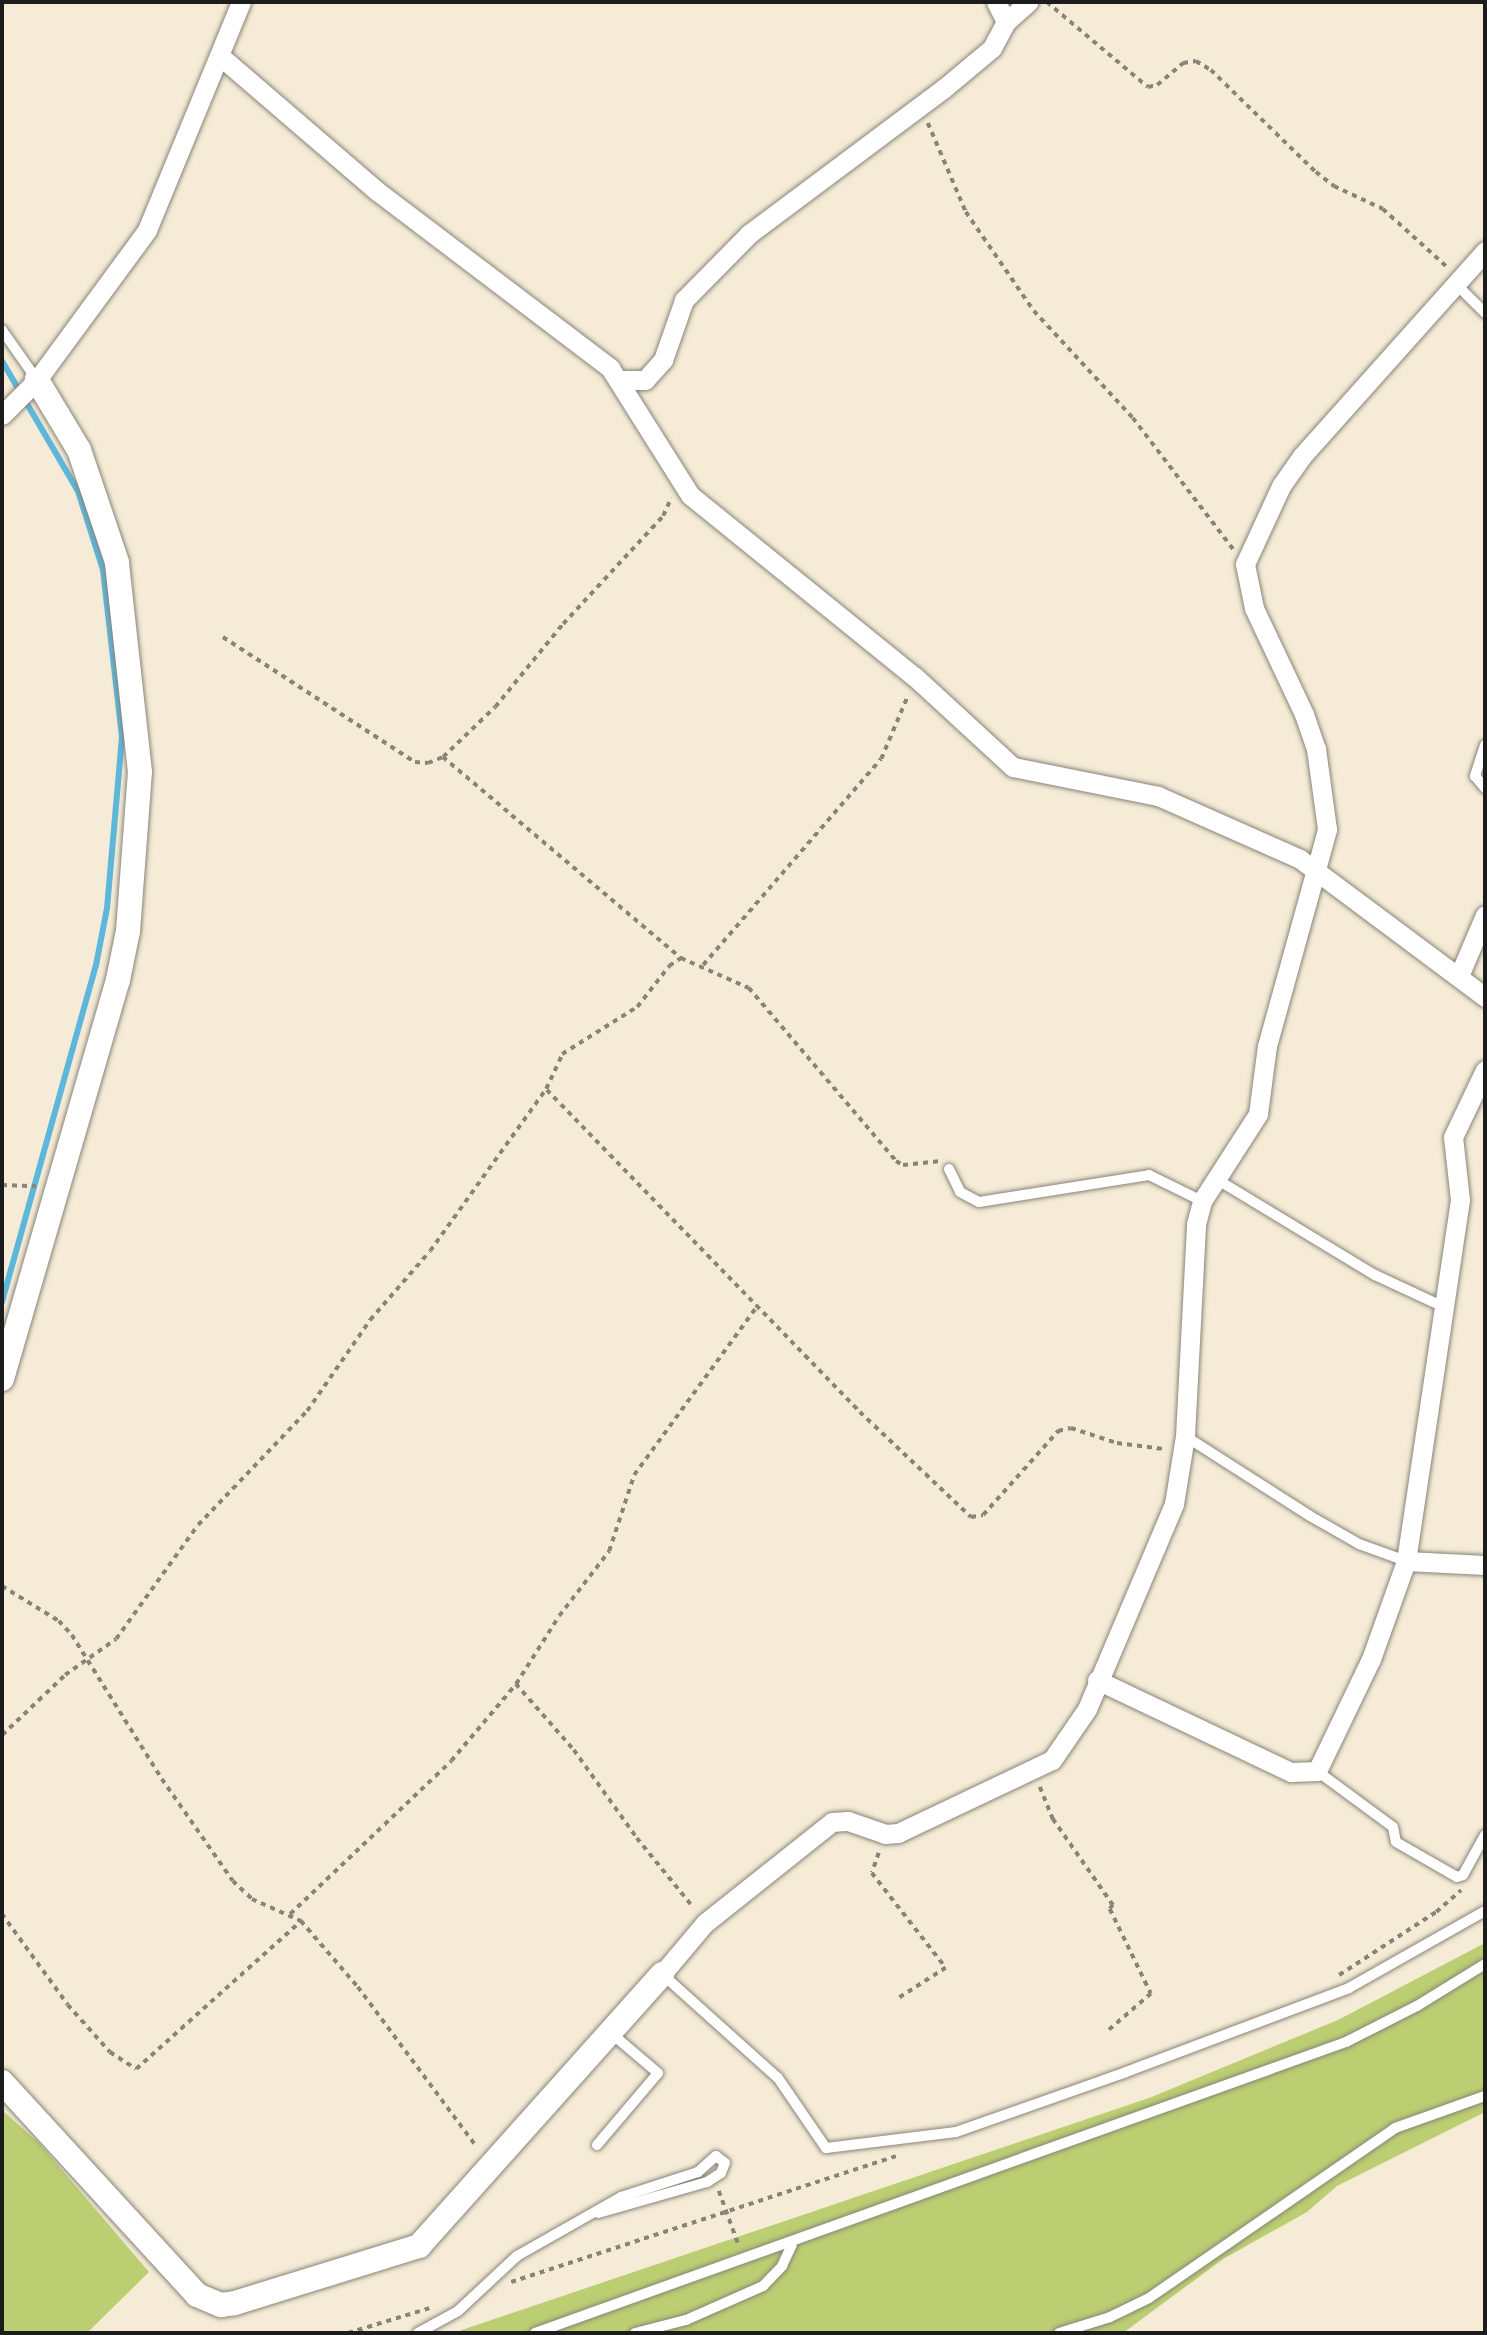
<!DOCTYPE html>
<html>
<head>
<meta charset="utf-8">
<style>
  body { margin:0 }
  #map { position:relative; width:1487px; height:2335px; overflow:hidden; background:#f5ebd6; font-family:"Gochi Hand",sans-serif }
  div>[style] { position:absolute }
  .green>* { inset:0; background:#bbce72 }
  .stream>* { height:6px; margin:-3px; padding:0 3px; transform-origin:3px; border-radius:3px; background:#5db7db }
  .path>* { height:3.5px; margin-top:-1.75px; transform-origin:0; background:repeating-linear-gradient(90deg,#888479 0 5px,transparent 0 10px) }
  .roads { filter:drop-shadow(0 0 2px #888479) drop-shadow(0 0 2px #888479) }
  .service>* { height:10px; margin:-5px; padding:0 5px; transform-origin:5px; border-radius:5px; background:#fff }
  .minor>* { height:19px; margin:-9.5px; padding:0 9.5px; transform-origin:9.5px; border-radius:9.5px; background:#fff }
  .tertiary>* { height:24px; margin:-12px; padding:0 12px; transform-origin:12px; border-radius:12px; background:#fff }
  span { translate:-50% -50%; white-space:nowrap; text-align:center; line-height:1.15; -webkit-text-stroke:7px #fbf7ec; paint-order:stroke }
  .frame { position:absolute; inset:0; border:4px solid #1c1c1c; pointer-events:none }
</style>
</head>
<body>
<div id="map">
  <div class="green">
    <i style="clip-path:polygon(1485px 1943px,1485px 2112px,1337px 2186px,1307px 2212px,1223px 2259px,1123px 2333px,453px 2333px,1149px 2098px,1338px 2020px)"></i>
    <i style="clip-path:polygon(2px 2110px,39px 2143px,149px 2272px,87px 2333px,2px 2333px)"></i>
  </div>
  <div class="stream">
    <i style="left:2px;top:361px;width:151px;rotate:59.7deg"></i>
    <i style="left:78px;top:491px;width:83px;rotate:72.4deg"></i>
    <i style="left:103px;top:570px;width:168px;rotate:83.5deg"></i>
    <i style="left:122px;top:737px;width:172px;rotate:95deg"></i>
    <i style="left:107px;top:908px;width:58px;rotate:100.9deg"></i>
    <i style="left:96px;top:965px;width:350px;rotate:105.6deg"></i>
  </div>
  <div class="path">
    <i style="left:1047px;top:2px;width:132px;rotate:40.1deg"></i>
    <i style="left:1148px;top:87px;width:9px;rotate:-13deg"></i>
    <i style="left:1157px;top:85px;width:34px;rotate:-40deg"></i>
    <i style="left:1183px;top:63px;width:13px;rotate:-9deg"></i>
    <i style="left:1196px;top:61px;width:17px;rotate:31deg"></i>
    <i style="left:1211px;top:70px;width:146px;rotate:44.2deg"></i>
    <i style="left:1316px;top:172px;width:23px;rotate:38deg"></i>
    <i style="left:1334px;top:186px;width:54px;rotate:25.1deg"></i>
    <i style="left:1383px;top:209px;width:85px;rotate:42.1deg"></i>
    <i style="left:928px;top:123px;width:97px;rotate:66.9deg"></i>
    <i style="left:966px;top:212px;width:120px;rotate:55.5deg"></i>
    <i style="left:1034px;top:311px;width:146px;rotate:47.2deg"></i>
    <i style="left:1133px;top:418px;width:165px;rotate:52.6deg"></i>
    <i style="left:223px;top:637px;width:229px;rotate:33.1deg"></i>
    <i style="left:415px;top:762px;width:13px;rotate:4deg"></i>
    <i style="left:428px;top:763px;width:16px;rotate:-22deg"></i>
    <i style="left:443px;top:757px;width:72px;rotate:-43.9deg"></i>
    <i style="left:495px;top:707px;width:107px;rotate:-50.7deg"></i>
    <i style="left:563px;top:624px;width:147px;rotate:-47.2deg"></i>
    <i style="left:663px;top:516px;width:20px;rotate:-66deg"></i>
    <i style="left:443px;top:757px;width:312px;rotate:40.2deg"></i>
    <i style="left:681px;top:958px;width:74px;rotate:23.8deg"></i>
    <i style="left:749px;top:988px;width:227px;rotate:49.6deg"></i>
    <i style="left:896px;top:1161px;width:8px;rotate:30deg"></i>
    <i style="left:903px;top:1165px;width:36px;rotate:-6deg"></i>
    <i style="left:703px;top:965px;width:272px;rotate:-49.2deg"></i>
    <i style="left:881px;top:759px;width:69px;rotate:-67.1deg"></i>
    <i style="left:547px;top:1090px;width:449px;rotate:45.8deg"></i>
    <i style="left:860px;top:1412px;width:153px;rotate:43.4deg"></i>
    <i style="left:971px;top:1517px;width:12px;rotate:-9deg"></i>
    <i style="left:983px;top:1515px;width:113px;rotate:-48.2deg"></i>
    <i style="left:1058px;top:1431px;width:13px;rotate:-13deg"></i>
    <i style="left:1071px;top:1428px;width:48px;rotate:18.1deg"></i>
    <i style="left:1117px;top:1443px;width:47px;rotate:7.3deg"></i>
    <i style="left:2px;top:1185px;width:34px;rotate:2deg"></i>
    <i style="left:2px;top:1586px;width:67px;rotate:31.6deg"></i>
    <i style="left:59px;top:1621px;width:19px;rotate:47deg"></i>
    <i style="left:72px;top:1635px;width:170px;rotate:58deg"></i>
    <i style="left:162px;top:1779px;width:124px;rotate:55.2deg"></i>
    <i style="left:233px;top:1881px;width:26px;rotate:43deg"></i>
    <i style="left:252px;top:1899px;width:54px;rotate:24.2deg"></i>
    <i style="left:301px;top:1921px;width:87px;rotate:49.2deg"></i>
    <i style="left:358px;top:1987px;width:199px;rotate:53.4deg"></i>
    <i style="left:516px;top:1684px;width:88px;rotate:48.7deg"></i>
    <i style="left:574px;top:1750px;width:108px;rotate:54.4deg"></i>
    <i style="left:637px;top:1838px;width:89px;rotate:50.9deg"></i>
    <i style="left:2px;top:1735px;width:87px;rotate:-43.6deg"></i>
    <i style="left:65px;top:1675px;width:62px;rotate:-35.2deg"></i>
    <i style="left:116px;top:1639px;width:140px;rotate:-54.3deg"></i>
    <i style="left:198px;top:1525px;width:158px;rotate:-46.3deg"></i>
    <i style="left:307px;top:1411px;width:111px;rotate:-55.3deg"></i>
    <i style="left:370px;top:1320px;width:91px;rotate:-49deg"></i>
    <i style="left:430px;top:1251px;width:199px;rotate:-54.4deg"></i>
    <i style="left:546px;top:1089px;width:38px;rotate:-65deg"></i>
    <i style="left:562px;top:1054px;width:89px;rotate:-32.1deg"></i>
    <i style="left:637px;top:1007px;width:52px;rotate:-52deg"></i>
    <i style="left:669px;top:966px;width:14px;rotate:-34deg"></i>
    <i style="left:1040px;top:1787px;width:35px;rotate:68deg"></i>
    <i style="left:1053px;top:1819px;width:105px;rotate:55.1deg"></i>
    <i style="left:1113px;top:1905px;width:5px;rotate:127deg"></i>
    <i style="left:1110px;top:1909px;width:94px;rotate:64.2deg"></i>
    <i style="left:1151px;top:1994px;width:57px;rotate:139.3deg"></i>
    <i style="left:879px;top:1853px;width:21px;rotate:109deg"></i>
    <i style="left:872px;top:1873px;width:120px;rotate:52.1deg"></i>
    <i style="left:946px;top:1968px;width:56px;rotate:147.4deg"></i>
    <i style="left:2px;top:1914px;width:112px;rotate:54deg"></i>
    <i style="left:68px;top:2005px;width:63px;rotate:48.2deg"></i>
    <i style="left:110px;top:2052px;width:31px;rotate:33deg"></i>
    <i style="left:136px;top:2069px;width:222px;rotate:-41.9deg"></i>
    <i style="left:290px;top:1914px;width:222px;rotate:-43.5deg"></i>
    <i style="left:451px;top:1761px;width:101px;rotate:-49.8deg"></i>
    <i style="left:516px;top:1684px;width:80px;rotate:-57.7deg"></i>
    <i style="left:559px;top:1616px;width:82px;rotate:-52.4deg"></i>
    <i style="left:609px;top:1551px;width:80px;rotate:-71.8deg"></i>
    <i style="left:634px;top:1475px;width:210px;rotate:-53.9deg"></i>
    <i style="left:1339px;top:1975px;width:116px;rotate:-33deg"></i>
    <i style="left:1436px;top:1912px;width:33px;rotate:-41deg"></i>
    <i style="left:719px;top:2191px;width:59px;rotate:70deg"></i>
    <i style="left:511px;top:2282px;width:405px;rotate:-18.1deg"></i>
    <i style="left:348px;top:2333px;width:86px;rotate:-17deg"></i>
  </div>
  <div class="roads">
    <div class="service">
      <i style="left:1456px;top:284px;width:41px;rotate:45deg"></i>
      <i style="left:2px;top:330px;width:61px;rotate:55deg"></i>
      <i style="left:1485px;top:745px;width:33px;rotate:108deg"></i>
      <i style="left:1475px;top:776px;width:16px;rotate:50deg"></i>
      <i style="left:949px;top:1169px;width:25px;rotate:64deg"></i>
      <i style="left:960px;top:1192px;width:21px;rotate:28deg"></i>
      <i style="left:979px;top:1202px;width:172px;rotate:-9deg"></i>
      <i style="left:1149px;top:1175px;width:59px;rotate:26.1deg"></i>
      <i style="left:1218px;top:1180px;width:184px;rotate:31.2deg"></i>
      <i style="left:1375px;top:1275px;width:78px;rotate:24.9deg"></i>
      <i style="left:1185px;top:1436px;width:148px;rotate:32.6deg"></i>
      <i style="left:1310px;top:1516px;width:56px;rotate:29.7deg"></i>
      <i style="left:1359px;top:1544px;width:50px;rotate:19.9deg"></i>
      <i style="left:1317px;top:1771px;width:94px;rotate:36.4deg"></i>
      <i style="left:1393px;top:1827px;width:15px;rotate:79deg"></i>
      <i style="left:1396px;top:1842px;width:70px;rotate:29.8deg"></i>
      <i style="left:1457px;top:1877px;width:6px;rotate:-18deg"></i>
      <i style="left:1463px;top:1875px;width:46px;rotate:-61.2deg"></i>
      <i style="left:662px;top:1974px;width:156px;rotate:41.9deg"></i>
      <i style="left:778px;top:2078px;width:85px;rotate:55.6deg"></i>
      <i style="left:826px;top:2148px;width:131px;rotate:-7deg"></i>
      <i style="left:956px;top:2132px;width:180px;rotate:-19.4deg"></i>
      <i style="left:1126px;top:2072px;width:238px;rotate:-20.6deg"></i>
      <i style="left:1349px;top:1988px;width:156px;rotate:-29.5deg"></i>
      <i style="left:597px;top:2145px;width:94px;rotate:-49.7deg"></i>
      <i style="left:658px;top:2073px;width:62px;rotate:-139.6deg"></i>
      <i style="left:418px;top:2333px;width:46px;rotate:-28.8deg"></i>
      <i style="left:458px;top:2311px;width:81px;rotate:-43deg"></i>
      <i style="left:517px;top:2256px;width:120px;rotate:-29.6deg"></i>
      <i style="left:621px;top:2197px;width:81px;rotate:-18deg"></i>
      <i style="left:698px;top:2172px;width:24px;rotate:-42deg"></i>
      <i style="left:716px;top:2156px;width:11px;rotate:38deg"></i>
      <i style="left:725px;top:2163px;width:11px;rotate:112deg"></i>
      <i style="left:721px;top:2173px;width:17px;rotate:147deg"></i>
      <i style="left:707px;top:2182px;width:113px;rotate:164.1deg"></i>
      <i style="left:535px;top:2333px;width:862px;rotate:-19.74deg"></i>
      <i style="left:1346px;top:2042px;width:80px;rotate:-26.9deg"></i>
      <i style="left:1417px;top:2006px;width:80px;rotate:-31.7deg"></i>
      <i style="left:635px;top:2333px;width:53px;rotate:-14.3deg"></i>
      <i style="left:686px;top:2320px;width:84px;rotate:-23.8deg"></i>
      <i style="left:763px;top:2286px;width:28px;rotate:-46deg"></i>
      <i style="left:782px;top:2266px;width:23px;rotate:-65deg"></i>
      <i style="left:1059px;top:2333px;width:53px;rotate:-17.4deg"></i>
      <i style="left:1110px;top:2317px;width:43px;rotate:-26deg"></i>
      <i style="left:1149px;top:2298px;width:299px;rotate:-34.6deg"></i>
      <i style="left:1395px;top:2128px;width:96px;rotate:-19.6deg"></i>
    </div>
    <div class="minor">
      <i style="left:996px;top:2px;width:22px;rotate:63deg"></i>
      <i style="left:220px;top:56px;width:207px;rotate:40.7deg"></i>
      <i style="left:377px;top:191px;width:293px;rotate:37.2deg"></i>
      <i style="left:610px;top:368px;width:150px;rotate:57.8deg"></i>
      <i style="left:690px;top:495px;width:289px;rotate:39deg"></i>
      <i style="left:915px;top:677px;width:133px;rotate:42.6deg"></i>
      <i style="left:1013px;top:767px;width:148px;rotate:11.3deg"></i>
      <i style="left:1158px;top:796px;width:155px;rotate:23.9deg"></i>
      <i style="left:1300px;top:859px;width:231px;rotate:36.7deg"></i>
      <i style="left:620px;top:380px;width:25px"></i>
      <i style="left:645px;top:380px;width:27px;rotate:-48deg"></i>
      <i style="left:663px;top:360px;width:64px;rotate:-70.7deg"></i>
      <i style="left:684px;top:300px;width:93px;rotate:-45.4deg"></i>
      <i style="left:749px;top:234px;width:242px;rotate:-36.8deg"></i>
      <i style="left:943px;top:89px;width:64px;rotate:-39.9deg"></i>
      <i style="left:992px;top:48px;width:30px;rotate:-62deg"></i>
      <i style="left:1006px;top:22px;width:30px;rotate:-42deg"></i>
      <i style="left:2px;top:415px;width:49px;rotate:-45deg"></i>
      <i style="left:37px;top:380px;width:186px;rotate:-53.7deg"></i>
      <i style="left:147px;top:230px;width:247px;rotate:-67.6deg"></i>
      <i style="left:1459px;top:976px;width:66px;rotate:-66.9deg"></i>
      <i style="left:1406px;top:1561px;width:79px;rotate:2.9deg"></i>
      <i style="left:1097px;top:1680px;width:215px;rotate:25.4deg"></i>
      <i style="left:1291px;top:1772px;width:26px;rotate:-2deg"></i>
      <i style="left:1317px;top:1771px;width:124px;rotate:-64.3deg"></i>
      <i style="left:1371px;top:1659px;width:104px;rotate:-70.3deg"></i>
      <i style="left:1406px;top:1561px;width:365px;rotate:-81.5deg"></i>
      <i style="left:1460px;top:1200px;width:63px;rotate:-96.3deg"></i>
      <i style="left:1453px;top:1137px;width:74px;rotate:-64.5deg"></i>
      <i style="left:662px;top:1974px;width:67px;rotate:-49.9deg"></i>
      <i style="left:705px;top:1923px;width:162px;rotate:-38.5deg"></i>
      <i style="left:832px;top:1822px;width:16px;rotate:-4deg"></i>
      <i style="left:848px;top:1821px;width:39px;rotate:19deg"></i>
      <i style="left:885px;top:1834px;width:13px;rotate:-4deg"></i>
      <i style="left:898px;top:1833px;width:170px;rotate:-25.4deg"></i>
      <i style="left:1052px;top:1760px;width:62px;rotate:-55.5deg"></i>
      <i style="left:1087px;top:1709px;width:223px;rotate:-67deg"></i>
      <i style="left:1174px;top:1504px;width:69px;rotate:-80.8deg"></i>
      <i style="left:1185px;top:1436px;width:212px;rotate:-87deg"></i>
      <i style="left:1196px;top:1224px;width:24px;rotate:-75deg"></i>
      <i style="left:1202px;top:1201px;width:103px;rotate:-57.2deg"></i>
      <i style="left:1258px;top:1114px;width:69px;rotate:-82.5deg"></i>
      <i style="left:1267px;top:1046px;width:225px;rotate:-74.5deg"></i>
      <i style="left:1327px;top:829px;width:81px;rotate:-97.8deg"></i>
      <i style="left:1316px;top:749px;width:37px;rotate:-109deg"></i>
      <i style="left:1304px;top:714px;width:117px;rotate:-115.3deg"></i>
      <i style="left:1254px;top:608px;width:45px;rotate:-101.6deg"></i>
      <i style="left:1245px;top:564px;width:86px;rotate:-65.2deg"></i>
      <i style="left:1281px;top:486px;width:37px;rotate:-55deg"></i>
      <i style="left:1302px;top:456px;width:275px;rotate:-48.2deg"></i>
    </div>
    <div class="tertiary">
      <i style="left:2px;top:1379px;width:416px;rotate:-73.8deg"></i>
      <i style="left:118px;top:980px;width:50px;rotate:-78.5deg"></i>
      <i style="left:128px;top:931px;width:159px;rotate:-85.7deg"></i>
      <i style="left:140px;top:772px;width:211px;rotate:-96.3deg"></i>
      <i style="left:117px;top:562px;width:118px;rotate:-108.7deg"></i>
      <i style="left:79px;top:450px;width:82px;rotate:-121deg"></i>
      <i style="left:2px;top:2082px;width:289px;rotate:47.5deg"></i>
      <i style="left:197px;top:2295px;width:26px;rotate:23deg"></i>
      <i style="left:221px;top:2305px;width:14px;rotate:-8deg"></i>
      <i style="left:235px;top:2303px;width:193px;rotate:-17.2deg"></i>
      <i style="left:419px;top:2246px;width:365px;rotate:-48.2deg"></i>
    </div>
  </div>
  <div class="frame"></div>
</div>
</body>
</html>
